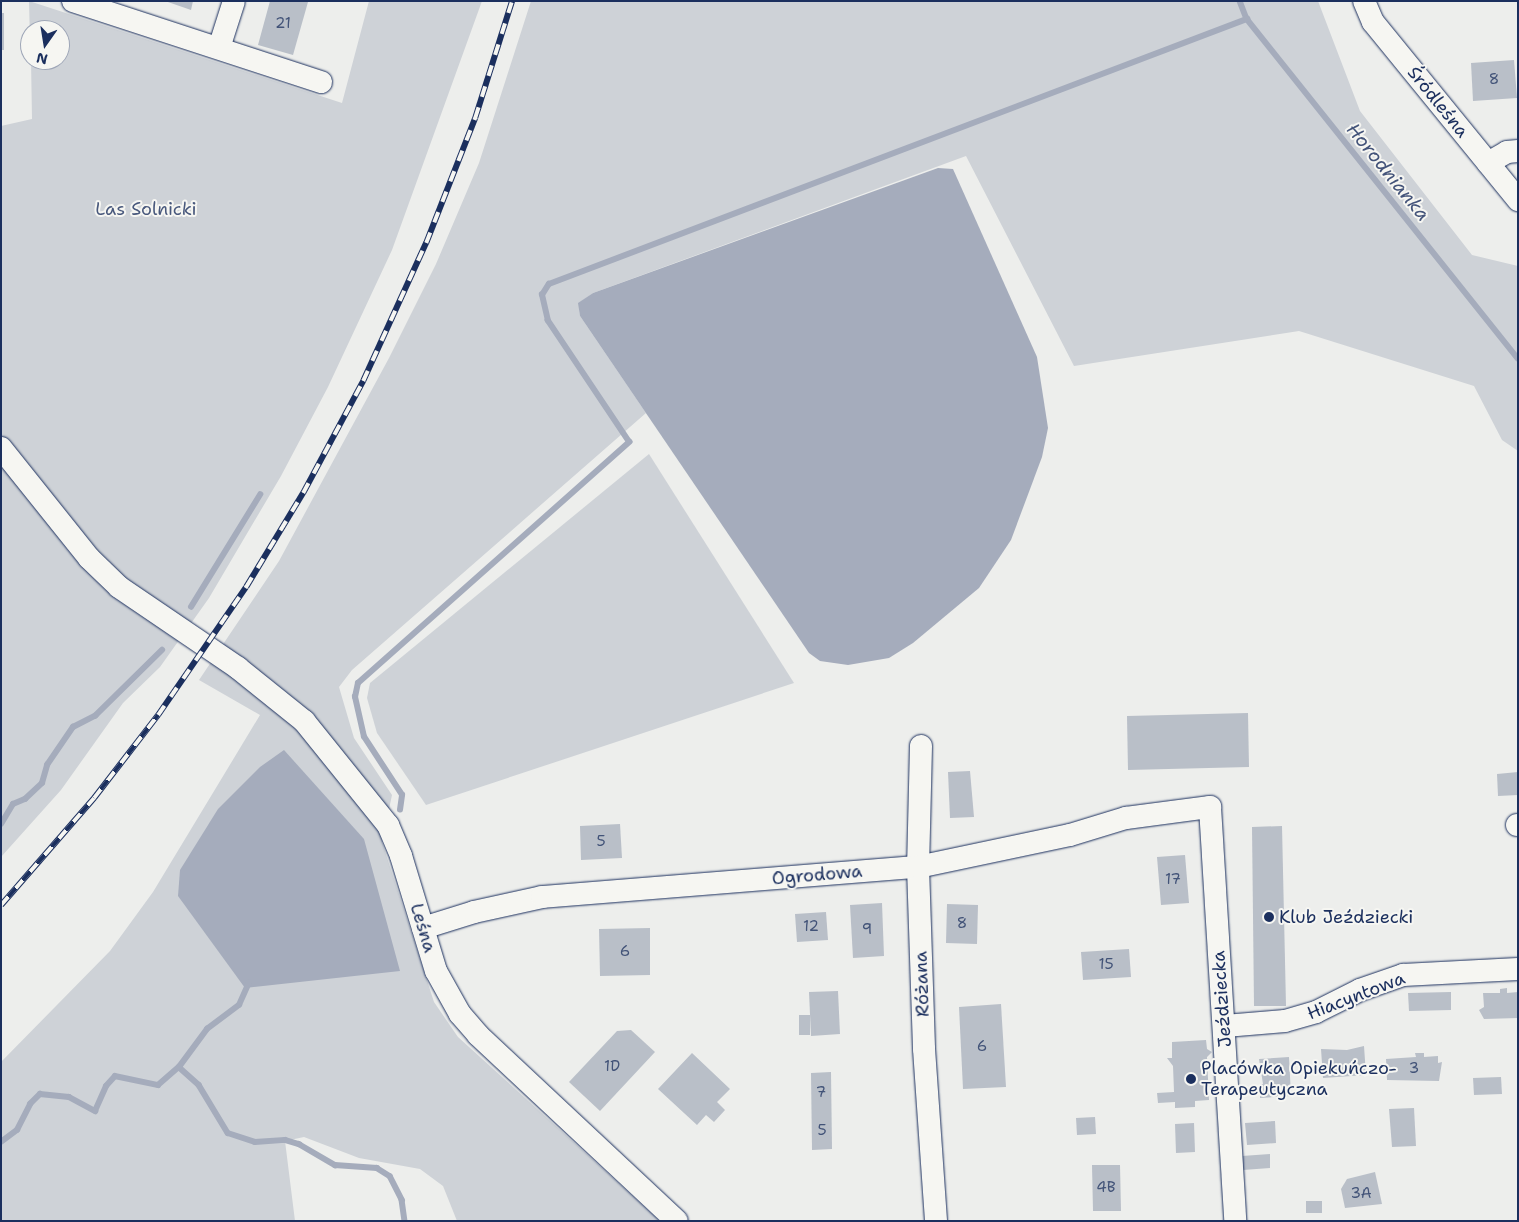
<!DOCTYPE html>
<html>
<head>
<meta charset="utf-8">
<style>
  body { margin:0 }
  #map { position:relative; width:1519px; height:1222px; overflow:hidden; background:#edeeec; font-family:"Shantell Sans",sans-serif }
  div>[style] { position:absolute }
  .green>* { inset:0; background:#ced2d7 }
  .water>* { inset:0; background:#a5acbc }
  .stream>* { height:5.5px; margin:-2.75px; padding:0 2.75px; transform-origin:2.75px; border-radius:2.75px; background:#a5acbc }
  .building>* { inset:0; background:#b9bfc8 }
  .roads { filter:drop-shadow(0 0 1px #1b2f5e) drop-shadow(0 0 1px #1b2f5e) }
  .minor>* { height:22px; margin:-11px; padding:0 11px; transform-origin:11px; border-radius:11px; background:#f6f6f2 }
  .rail>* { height:5.5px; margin-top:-2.75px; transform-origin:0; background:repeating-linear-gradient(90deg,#f6f6f2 0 11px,#1b2f5e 0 22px); box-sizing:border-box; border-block:1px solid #1b2f5e }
  .dots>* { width:14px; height:14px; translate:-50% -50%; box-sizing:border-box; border:2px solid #f6f6f2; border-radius:50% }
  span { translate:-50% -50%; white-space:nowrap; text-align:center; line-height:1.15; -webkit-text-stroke:4px #f6f6f2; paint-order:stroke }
  .number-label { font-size:15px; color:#425378 }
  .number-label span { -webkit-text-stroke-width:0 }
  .street-label { font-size:18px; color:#1b2f5e }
  .park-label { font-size:18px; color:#48587c }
  .poi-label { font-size:18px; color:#1b2f5e }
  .left { translate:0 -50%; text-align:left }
  .water-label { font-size:19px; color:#44547a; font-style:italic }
  .frame { position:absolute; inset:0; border:2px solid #1b2f5e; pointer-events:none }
  .north { position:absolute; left:20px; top:20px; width:50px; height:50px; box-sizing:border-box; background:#f6f6f2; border:1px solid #9ea6b7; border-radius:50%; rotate:193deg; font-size:14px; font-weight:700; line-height:20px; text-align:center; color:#1b2f5e }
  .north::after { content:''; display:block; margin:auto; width:18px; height:22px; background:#1b2f5e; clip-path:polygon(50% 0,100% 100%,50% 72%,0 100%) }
</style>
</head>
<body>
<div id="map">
  <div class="green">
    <i style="clip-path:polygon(29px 1px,342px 103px,369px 1px,482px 1px,392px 250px,328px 387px,281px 476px,209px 598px,160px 667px,123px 703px,61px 790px,1px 857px,1px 126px,32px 119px,31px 60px,60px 60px,60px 30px,30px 30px,30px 42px)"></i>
    <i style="clip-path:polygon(531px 1px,1318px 1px,1360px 111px,1472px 255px,1518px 266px,1518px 451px,1502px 440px,1474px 386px,1299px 331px,1074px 366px,966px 156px,593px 293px,579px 303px,580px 316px,646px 413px,352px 670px,339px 687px,354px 738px,392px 795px,382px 842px,434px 1002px,458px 1037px,660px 1221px,457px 1221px,443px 1186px,420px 1169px,359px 1158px,304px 1137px,285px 1141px,295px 1221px,1px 1221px,1px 1062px,110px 951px,153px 892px,260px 715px,199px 680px,279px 561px,389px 358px,436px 264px,479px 163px)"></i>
    <i style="clip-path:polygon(649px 454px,794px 683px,426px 805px,377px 733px,367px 698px,370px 683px)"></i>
  </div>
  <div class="water">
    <i style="clip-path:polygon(938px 168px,953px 169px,1037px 357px,1048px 428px,1042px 457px,1011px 540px,979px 588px,913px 643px,889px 658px,848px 665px,820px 661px,809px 653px,580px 316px,578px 303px,593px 293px)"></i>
    <i style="clip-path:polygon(284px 750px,364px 839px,400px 971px,245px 988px,178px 896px,180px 870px,218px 809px,260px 767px)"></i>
  </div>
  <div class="stream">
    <i style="left:1240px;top:1px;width:19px;rotate:69deg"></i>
    <i style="left:1247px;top:19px;width:434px;rotate:51.4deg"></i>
    <i style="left:191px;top:607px;width:132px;rotate:-58.4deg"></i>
    <i style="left:400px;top:810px;width:15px;rotate:-82deg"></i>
    <i style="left:402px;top:795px;width:69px;rotate:-123.2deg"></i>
    <i style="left:364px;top:737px;width:41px;rotate:-102.7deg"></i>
    <i style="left:355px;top:697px;width:14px;rotate:-78deg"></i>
    <i style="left:358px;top:683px;width:363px;rotate:-41.6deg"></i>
    <i style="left:629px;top:442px;width:146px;rotate:-123.8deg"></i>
    <i style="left:548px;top:321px;width:27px;rotate:-103deg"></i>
    <i style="left:542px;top:295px;width:13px;rotate:-58deg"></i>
    <i style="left:549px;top:284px;width:747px;rotate:-20.79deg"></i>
    <i style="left:1px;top:824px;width:23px;rotate:-59deg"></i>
    <i style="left:13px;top:804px;width:13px;rotate:-23deg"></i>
    <i style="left:25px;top:799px;width:23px;rotate:-43deg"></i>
    <i style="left:42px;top:783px;width:19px;rotate:-74deg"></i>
    <i style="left:47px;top:765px;width:46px;rotate:-55.6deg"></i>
    <i style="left:73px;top:727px;width:25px;rotate:-27deg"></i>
    <i style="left:95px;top:716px;width:94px;rotate:-44.6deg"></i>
    <i style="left:179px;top:1067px;width:27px;rotate:42deg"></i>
    <i style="left:199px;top:1085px;width:56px;rotate:58.9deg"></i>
    <i style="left:228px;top:1133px;width:28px;rotate:18deg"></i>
    <i style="left:255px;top:1142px;width:30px;rotate:-4deg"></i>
    <i style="left:285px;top:1140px;width:15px;rotate:16deg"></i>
    <i style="left:299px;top:1144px;width:42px;rotate:30.3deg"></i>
    <i style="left:335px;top:1165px;width:42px;rotate:4.1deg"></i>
    <i style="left:377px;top:1168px;width:15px;rotate:32deg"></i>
    <i style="left:390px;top:1176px;width:27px;rotate:63deg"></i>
    <i style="left:402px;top:1200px;width:21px;rotate:82deg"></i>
    <i style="left:1px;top:1142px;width:20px;rotate:-37deg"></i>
    <i style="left:17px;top:1130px;width:29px;rotate:-63deg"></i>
    <i style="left:30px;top:1104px;width:14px;rotate:-45deg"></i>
    <i style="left:40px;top:1094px;width:29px;rotate:6deg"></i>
    <i style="left:69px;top:1097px;width:30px;rotate:28deg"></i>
    <i style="left:95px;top:1111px;width:27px;rotate:-66deg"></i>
    <i style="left:106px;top:1086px;width:13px;rotate:-48deg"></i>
    <i style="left:115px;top:1076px;width:44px;rotate:11.8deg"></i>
    <i style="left:158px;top:1085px;width:28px;rotate:-41deg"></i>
    <i style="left:179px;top:1067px;width:47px;rotate:-53.6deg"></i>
    <i style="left:207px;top:1029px;width:40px;rotate:-37deg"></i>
    <i style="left:239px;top:1005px;width:24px;rotate:-66deg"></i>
  </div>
  <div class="building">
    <i style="clip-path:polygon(165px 1px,193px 1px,191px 10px)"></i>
    <i style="clip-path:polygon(270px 1px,308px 2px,293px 55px,258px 45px)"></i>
    <i style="clip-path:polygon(1px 13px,4px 13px,4px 50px,1px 50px)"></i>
    <i style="clip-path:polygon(1514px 60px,1517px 98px,1473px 101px,1471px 63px)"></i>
    <i style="clip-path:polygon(1248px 713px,1249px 767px,1128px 770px,1127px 716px)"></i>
    <i style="clip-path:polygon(970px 771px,974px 817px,950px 818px,948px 772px)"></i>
    <i style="clip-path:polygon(1518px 772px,1518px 795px,1498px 796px,1497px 774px)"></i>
    <i style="clip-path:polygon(620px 824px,622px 858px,581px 860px,580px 826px)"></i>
    <i style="clip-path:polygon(1282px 826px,1286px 1006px,1254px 1006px,1252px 827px)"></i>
    <i style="clip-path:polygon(1185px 855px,1189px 903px,1161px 905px,1157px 857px)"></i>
    <i style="clip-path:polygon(882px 903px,884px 956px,853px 958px,850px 905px)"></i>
    <i style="clip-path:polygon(947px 904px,978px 905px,977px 944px,946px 943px)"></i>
    <i style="clip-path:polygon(826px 912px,828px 940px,797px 942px,795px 914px)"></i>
    <i style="clip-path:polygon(650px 928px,650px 975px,600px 976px,599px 929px)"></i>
    <i style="clip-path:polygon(1129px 949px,1131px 977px,1083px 980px,1081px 952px)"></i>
    <i style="clip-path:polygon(1507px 988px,1507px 993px,1518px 992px,1518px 1018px,1484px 1019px,1479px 1010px,1484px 1007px,1483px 993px,1500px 993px,1500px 989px)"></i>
    <i style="clip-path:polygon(838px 991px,840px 1034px,811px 1036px,809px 992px)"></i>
    <i style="clip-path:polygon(1451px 992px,1451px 1010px,1409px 1011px,1408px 993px)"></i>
    <i style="clip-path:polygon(1001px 1004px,1006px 1087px,963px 1089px,959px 1007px)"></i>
    <i style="clip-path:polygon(799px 1015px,810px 1015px,810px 1035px,799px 1035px)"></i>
    <i style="clip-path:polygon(631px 1030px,655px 1052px,600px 1111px,569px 1082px,617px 1031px)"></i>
    <i style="clip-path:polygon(1206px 1040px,1207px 1049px,1212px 1052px,1207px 1057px,1209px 1100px,1195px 1101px,1195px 1107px,1175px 1108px,1175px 1102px,1158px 1103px,1157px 1093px,1174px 1092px,1173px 1066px,1167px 1058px,1172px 1058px,1172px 1042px)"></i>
    <i style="clip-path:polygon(1364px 1046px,1366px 1075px,1323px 1078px,1321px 1049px,1347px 1050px)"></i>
    <i style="clip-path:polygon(692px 1053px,730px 1089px,717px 1102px,725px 1110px,714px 1122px,706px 1115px,697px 1125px,658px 1089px)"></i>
    <i style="clip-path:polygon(1415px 1053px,1424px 1053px,1424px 1057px,1438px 1056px,1438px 1063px,1442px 1062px,1439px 1081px,1387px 1080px,1386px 1059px,1416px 1057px)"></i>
    <i style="clip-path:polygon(1289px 1057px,1291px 1096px,1260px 1098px,1260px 1084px,1263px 1084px,1259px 1059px)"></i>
    <i style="clip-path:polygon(831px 1072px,832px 1149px,812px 1150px,811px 1073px)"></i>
    <i style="clip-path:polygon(1501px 1077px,1502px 1094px,1474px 1095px,1473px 1078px)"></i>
    <i style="clip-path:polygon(1414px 1108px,1416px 1146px,1392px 1147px,1389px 1109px)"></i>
    <i style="clip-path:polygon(1095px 1117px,1096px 1134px,1077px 1135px,1076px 1118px)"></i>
    <i style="clip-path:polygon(1275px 1121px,1276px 1143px,1247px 1145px,1245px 1123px)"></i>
    <i style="clip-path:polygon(1194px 1123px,1195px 1152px,1176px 1153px,1175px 1124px)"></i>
    <i style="clip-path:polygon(1270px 1154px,1270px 1168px,1243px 1170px,1242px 1156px)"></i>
    <i style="clip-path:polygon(1092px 1165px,1120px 1165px,1121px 1211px,1093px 1211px)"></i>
    <i style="clip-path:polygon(1375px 1172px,1382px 1204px,1345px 1208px,1341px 1189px,1347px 1179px)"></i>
    <i style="clip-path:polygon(1306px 1201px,1322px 1201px,1322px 1213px,1306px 1213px)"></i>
  </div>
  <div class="roads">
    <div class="minor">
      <i style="left:73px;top:1px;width:261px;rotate:18.1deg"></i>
      <i style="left:1364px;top:1px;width:23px;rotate:67deg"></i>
      <i style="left:1373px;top:22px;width:230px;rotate:50.8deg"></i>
      <i style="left:219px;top:48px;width:49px;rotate:-72.3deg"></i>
      <i style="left:1488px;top:163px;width:22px;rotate:-30deg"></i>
      <i style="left:1507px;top:152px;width:11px;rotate:-5deg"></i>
      <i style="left:1px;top:448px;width:141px;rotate:51.3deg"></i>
      <i style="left:89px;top:558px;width:42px;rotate:44deg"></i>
      <i style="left:119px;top:587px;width:144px;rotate:34.2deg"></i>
      <i style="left:238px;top:668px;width:85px;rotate:38.8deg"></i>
      <i style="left:304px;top:721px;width:134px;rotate:51.1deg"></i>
      <i style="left:388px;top:825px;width:34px;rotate:67deg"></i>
      <i style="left:401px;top:856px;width:120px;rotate:73.1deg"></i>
      <i style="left:436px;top:971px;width:49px;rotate:60.8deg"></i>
      <i style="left:460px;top:1014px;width:28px;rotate:49deg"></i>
      <i style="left:478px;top:1035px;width:272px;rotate:43.1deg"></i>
      <i style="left:921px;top:746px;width:121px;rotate:91.4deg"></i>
      <i style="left:918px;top:867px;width:182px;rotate:88.1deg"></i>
      <i style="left:924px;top:1049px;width:172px;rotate:86deg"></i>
      <i style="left:1517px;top:825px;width:1px"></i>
      <i style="left:423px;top:928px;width:53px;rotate:-17.4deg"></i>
      <i style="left:474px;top:912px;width:70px;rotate:-12.4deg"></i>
      <i style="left:542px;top:897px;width:377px;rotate:-4.6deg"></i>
      <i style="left:918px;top:867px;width:155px;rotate:-11.9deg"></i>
      <i style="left:1070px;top:835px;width:59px;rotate:-16.9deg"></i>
      <i style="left:1126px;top:818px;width:85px;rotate:-7.5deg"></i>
      <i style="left:1210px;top:807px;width:415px;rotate:86.5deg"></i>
      <i style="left:1225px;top:1026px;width:60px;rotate:-4.8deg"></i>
      <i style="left:1285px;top:1021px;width:32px;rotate:-16deg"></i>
      <i style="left:1316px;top:1012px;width:49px;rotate:-26.6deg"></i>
      <i style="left:1360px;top:990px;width:46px;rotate:-19.2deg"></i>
      <i style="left:1403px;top:975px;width:115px;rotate:-3deg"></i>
    </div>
  </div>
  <div class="rail">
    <i style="left:1px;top:905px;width:142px;rotate:-49deg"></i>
    <i style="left:94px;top:798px;width:105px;rotate:-52.4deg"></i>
    <i style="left:158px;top:715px;width:155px;rotate:-55.5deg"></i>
    <i style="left:246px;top:587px;width:110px;rotate:-58.8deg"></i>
    <i style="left:303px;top:493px;width:127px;rotate:-61.8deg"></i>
    <i style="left:363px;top:381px;width:152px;rotate:-65.5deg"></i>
    <i style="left:426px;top:243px;width:134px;rotate:-68.6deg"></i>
    <i style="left:475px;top:118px;width:123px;rotate:-72.5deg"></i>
  </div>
  <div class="dots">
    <i style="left:1269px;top:917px;background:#1b2f5e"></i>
    <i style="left:1191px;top:1079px;background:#1b2f5e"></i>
  </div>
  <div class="number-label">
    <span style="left:283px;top:24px">21</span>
    <span style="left:1494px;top:80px">8</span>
    <span style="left:601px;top:842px">5</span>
    <span style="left:1173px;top:880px">17</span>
    <span style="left:962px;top:924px">8</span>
    <span style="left:811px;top:927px">12</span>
    <span style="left:867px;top:930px">9</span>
    <span style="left:625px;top:952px">6</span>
    <span style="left:1106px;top:965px">15</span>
    <span style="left:982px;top:1047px">6</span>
    <span style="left:612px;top:1067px">1D</span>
    <span style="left:1414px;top:1069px">3</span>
    <span style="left:821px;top:1093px">7</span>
    <span style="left:822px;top:1131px">5</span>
    <span style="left:1106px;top:1188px">4B</span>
    <span style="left:1361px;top:1194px">3A</span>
  </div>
  <div class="street-label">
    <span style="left:1438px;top:102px;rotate:51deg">Śródleśna</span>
    <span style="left:817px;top:875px;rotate:-5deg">Ogrodowa</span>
    <span style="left:423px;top:928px;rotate:73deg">Leśna</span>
    <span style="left:922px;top:984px;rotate:-92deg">Różana</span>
    <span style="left:1356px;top:996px;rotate:-21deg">Hiacyntowa</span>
    <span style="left:1222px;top:999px;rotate:-94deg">Jeździecka</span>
  </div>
  <div class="park-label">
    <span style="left:146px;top:209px">Las Solnicki</span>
  </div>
  <div class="poi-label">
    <span class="left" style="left:1279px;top:917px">Klub Jeździecki</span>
    <span class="left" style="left:1201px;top:1079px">Placówka Opiekuńczo-<br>Terapeutyczna</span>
  </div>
  <div class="water-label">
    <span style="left:1388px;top:172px;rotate:51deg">Horodnianka</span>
  </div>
  <div class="frame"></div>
  <div class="north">N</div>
</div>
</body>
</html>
